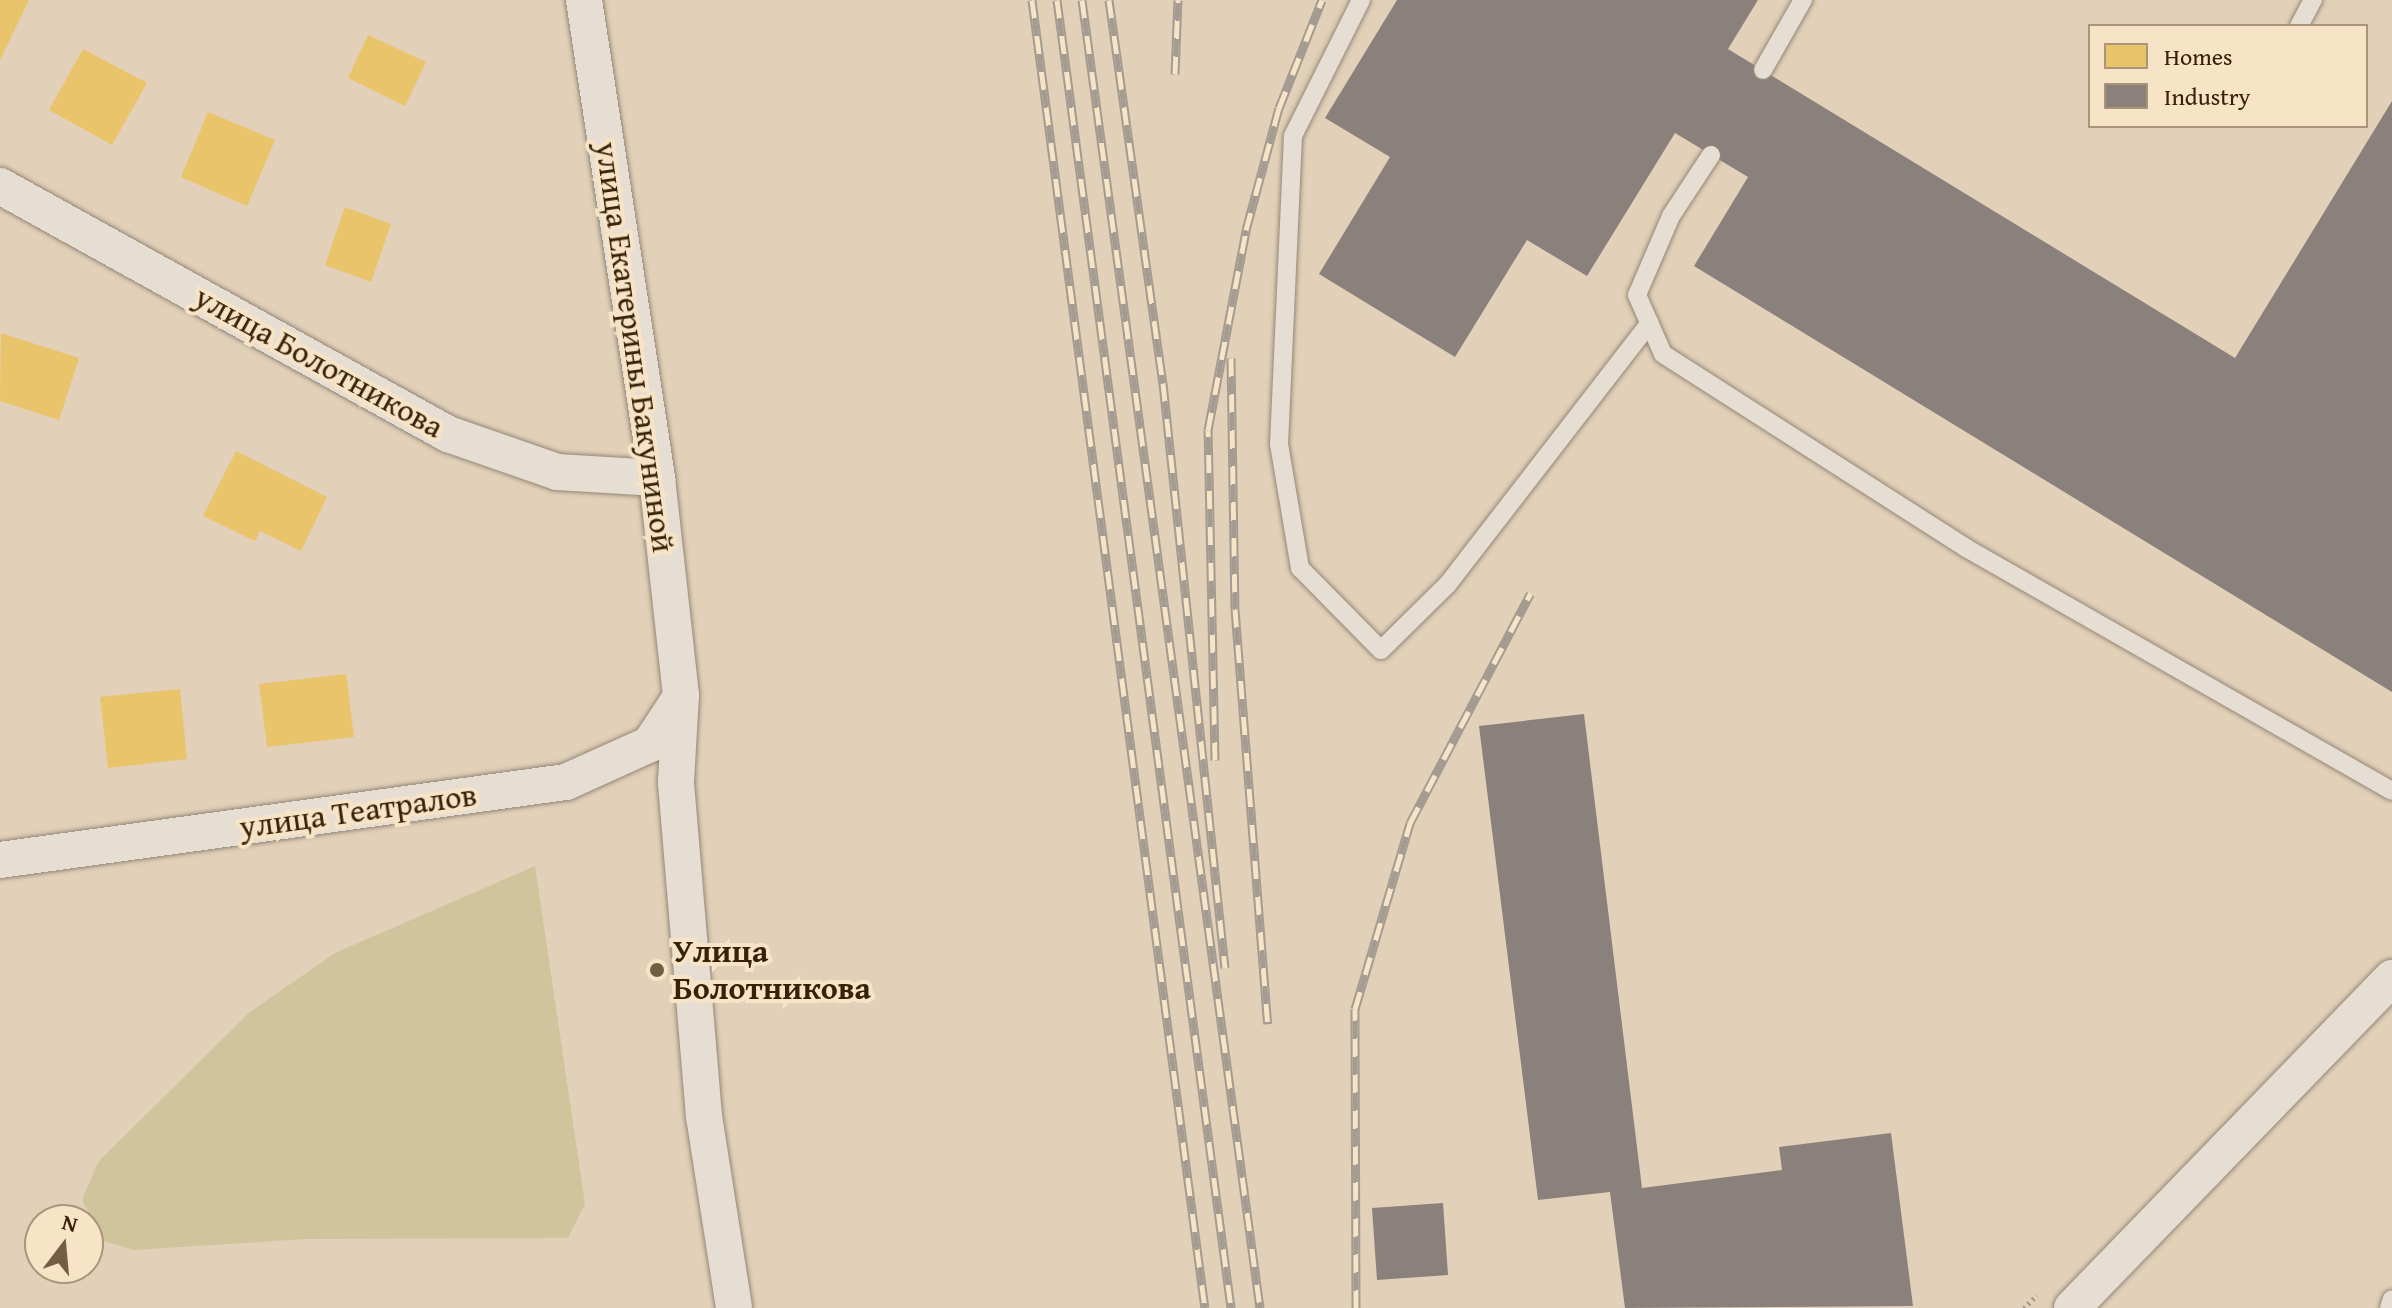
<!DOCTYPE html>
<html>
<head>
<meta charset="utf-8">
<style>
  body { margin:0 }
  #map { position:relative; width:2392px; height:1308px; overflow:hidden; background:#e2d0b8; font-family:"Gentium Book Plus",serif }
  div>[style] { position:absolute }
  .green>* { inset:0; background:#cfc49b }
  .homes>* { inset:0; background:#e9c46a }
  .industry>* { inset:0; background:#8a817c }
  .path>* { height:5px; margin-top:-2.5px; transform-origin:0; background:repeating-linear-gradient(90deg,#a59c91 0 2px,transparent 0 6px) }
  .roads { filter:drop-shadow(0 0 2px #948777) drop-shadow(0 0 2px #948777) }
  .service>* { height:18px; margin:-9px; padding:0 9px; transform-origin:9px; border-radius:9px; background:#e6ded2 }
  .minor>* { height:36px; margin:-18px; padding:0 18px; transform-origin:18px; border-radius:18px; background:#e6ded2 }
  .rail>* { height:9px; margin-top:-4.5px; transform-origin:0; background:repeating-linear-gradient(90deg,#f7e3c6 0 18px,#a59c91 0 36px); box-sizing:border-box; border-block:2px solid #a59c91 }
  .dots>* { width:22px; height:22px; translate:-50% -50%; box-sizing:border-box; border:4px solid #f7e3c6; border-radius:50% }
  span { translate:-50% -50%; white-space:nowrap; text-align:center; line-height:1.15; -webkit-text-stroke:8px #f7e3c6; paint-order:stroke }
  .street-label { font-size:32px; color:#372107 }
  .poi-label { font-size:32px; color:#372107; font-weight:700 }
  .left { translate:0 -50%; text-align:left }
  .legend { position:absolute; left:2088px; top:24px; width:280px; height:104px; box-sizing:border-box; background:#f7e3c6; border:2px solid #aa957a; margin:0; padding:10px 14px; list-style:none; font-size:24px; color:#372107 }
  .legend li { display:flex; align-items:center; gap:16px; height:40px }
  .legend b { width:40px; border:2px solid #aa957a }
  .north { position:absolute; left:24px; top:1204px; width:80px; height:80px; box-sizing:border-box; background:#f7e3c6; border:2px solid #aa957a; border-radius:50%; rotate:16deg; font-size:22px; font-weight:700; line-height:32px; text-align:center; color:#372107 }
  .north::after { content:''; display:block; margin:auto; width:28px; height:36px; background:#735e45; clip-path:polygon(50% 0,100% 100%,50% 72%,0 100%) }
</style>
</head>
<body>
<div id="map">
  <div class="green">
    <i style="clip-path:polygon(535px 866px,585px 1204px,568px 1238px,305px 1239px,134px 1250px,103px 1241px,82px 1200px,99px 1161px,250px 1012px,335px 953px)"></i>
  </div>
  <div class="homes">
    <i style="clip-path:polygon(0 0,29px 0,0 60px)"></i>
    <i style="clip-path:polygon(368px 35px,426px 62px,405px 106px,348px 78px)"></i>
    <i style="clip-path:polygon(83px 49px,147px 83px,112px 145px,49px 110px)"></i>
    <i style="clip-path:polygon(208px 112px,275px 140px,247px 206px,181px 177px)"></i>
    <i style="clip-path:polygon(345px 207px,391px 224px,371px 282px,325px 265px)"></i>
    <i style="clip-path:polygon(1px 333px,79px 358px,59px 420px,0 401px)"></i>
    <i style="clip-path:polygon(236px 451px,327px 497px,301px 551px,260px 531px,255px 541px,203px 516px)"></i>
    <i style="clip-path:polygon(346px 674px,354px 737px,267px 747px,259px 684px)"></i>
    <i style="clip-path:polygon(180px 689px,187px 759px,108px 768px,100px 697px)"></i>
  </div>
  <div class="industry">
    <i style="clip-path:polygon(1397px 0,1758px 0,1728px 49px,2235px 358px,2392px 101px,2392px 692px,1694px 266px,1748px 177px,1675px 133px,1587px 276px,1527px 240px,1455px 357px,1319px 274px,1390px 157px,1325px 118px)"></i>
    <i style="clip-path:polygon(1584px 714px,1642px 1188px,1782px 1170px,1779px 1147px,1891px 1133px,1913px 1306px,1625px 1308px,1610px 1192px,1538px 1200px,1479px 726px)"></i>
    <i style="clip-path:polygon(1443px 1203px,1448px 1275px,1377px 1280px,1372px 1208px)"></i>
  </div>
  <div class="path">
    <i style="left:2024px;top:1308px;width:18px;rotate:-45deg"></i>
  </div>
  <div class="roads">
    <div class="service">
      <i style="left:1361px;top:0;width:152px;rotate:116.6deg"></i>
      <i style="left:1293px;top:136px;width:308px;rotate:92.6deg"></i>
      <i style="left:1279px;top:444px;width:126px;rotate:80.4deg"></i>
      <i style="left:1300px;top:568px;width:115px;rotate:45.4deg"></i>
      <i style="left:1381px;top:650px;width:94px;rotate:-44.6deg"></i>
      <i style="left:1448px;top:584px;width:330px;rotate:-52.3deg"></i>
      <i style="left:2299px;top:26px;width:30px;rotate:-62deg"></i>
      <i style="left:1763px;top:70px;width:81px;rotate:-60.3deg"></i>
      <i style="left:1711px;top:155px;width:73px;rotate:123.3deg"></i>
      <i style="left:1671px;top:216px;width:86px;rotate:113.3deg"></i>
      <i style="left:1637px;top:295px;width:64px;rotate:66.2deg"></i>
      <i style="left:1663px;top:354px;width:360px;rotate:32.6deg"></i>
      <i style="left:1966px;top:548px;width:490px;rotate:29.7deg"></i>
      <i style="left:2389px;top:1308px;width:9px;rotate:-72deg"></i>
    </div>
    <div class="minor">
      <i style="left:584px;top:0;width:484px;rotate:81.3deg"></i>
      <i style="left:657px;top:478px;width:218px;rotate:83.7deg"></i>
      <i style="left:681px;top:695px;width:88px;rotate:93.3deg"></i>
      <i style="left:676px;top:783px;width:334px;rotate:85.2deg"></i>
      <i style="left:704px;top:1116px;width:194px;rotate:81.1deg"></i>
      <i style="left:0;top:186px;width:512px;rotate:28.97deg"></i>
      <i style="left:448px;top:434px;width:115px;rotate:19.2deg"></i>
      <i style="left:557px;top:472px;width:100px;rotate:3.4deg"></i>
      <i style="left:0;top:860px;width:571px;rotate:-7.85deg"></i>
      <i style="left:566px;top:782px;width:92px;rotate:-24.3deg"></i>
      <i style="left:650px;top:744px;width:56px;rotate:-56.6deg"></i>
      <i style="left:2072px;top:1308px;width:460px;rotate:-45.9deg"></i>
    </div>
  </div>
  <div class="rail">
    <i style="left:1032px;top:0;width:1319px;rotate:82.47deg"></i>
    <i style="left:1057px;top:0;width:1320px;rotate:82.42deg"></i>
    <i style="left:1082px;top:0;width:1320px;rotate:82.25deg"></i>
    <i style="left:1109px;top:0;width:387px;rotate:82deg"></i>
    <i style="left:1163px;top:383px;width:588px;rotate:83.95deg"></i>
    <i style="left:1175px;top:74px;width:74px;rotate:-87.7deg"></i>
    <i style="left:1231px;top:358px;width:251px;rotate:89.1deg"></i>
    <i style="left:1235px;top:609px;width:416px;rotate:85.5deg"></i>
    <i style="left:1215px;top:760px;width:330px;rotate:-91.2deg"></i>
    <i style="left:1208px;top:430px;width:204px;rotate:-79.2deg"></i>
    <i style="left:1246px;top:230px;width:126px;rotate:-74.9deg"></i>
    <i style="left:1279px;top:108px;width:116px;rotate:-68.3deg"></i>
    <i style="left:1356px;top:1308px;width:299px;rotate:-90.2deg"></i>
    <i style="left:1355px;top:1009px;width:194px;rotate:-73.5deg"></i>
    <i style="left:1410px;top:823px;width:259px;rotate:-62.3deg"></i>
  </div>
  <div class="dots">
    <i style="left:657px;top:970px;background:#735e45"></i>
  </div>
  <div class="street-label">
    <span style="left:635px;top:347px;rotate:82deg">улица Екатерины Бакуниной</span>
    <span style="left:319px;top:362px;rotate:29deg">улица Болотникова</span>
    <span style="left:358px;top:811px;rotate:-8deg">улица Театралов</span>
  </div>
  <div class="poi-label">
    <span class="left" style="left:673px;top:970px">Улица<br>Болотникова</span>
  </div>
  <ul class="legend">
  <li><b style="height:22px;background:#e9c46a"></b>Homes</li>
  <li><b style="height:22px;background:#8a817c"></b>Industry</li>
  </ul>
  <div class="north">N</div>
</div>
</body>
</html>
